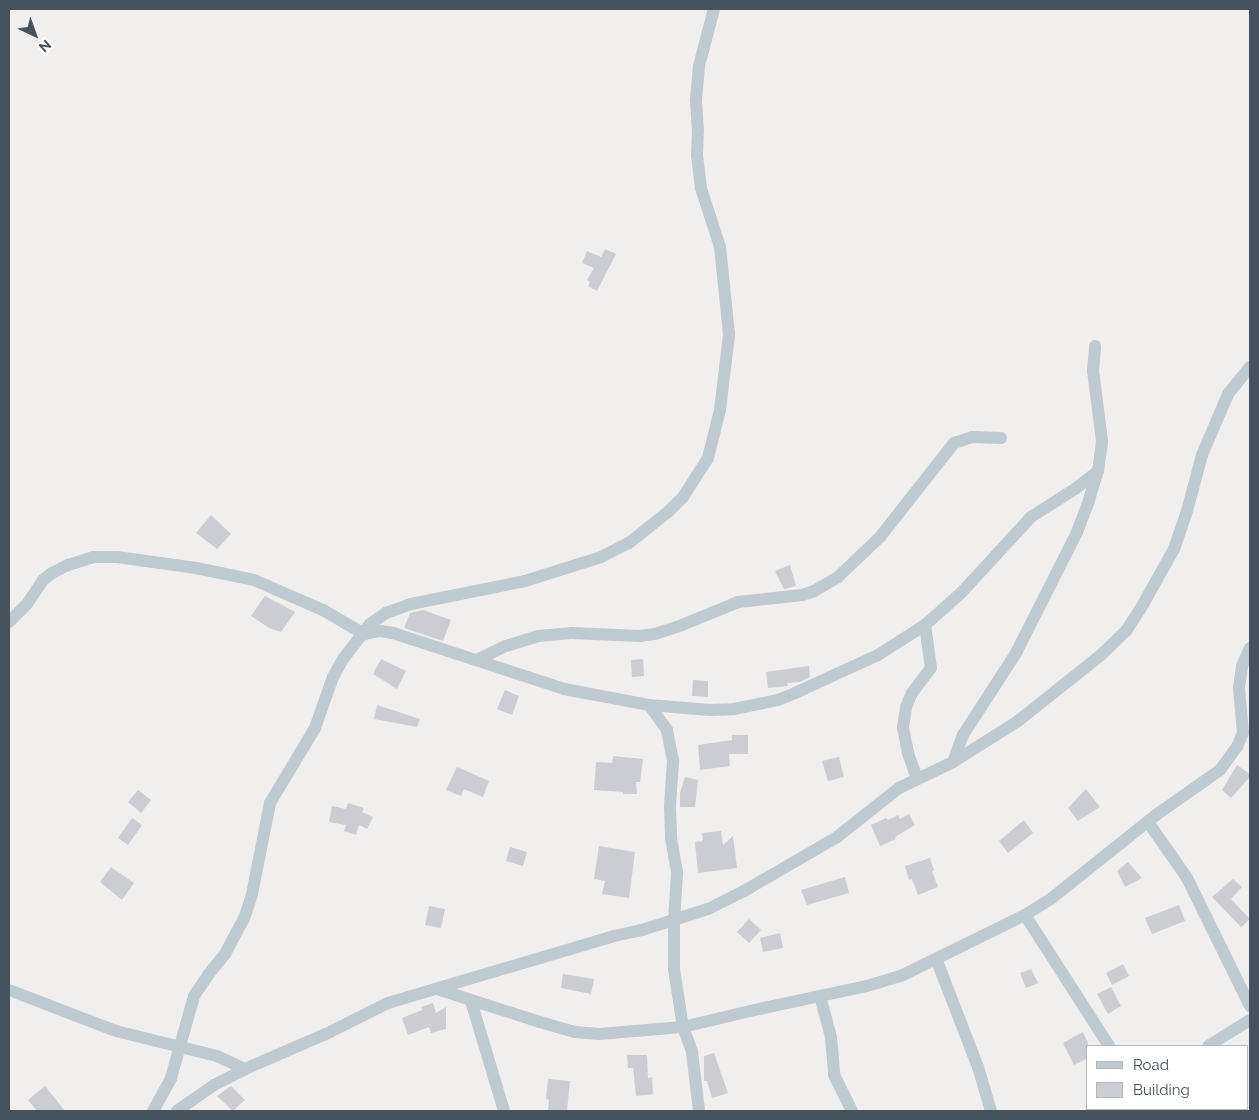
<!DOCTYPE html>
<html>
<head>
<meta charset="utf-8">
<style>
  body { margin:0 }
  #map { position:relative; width:1259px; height:1120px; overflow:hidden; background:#f1eeee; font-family:Raleway,sans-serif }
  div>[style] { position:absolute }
  .building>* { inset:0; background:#cbcdd3 }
  .minor>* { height:12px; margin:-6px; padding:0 6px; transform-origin:6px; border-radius:6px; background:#bec9d0 }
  span { translate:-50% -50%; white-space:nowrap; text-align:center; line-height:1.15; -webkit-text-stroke:5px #fff; paint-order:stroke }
  .frame { position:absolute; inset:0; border:10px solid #46525c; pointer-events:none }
  .legend { position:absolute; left:1086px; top:1045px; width:162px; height:65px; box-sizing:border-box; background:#fff; border:1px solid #b5babe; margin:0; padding:6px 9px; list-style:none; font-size:15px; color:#46525c }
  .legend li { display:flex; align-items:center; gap:10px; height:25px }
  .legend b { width:25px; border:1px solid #b5babe }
  .north { position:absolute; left:10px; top:10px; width:50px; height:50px; -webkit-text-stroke:4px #fff; paint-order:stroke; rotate:138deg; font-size:14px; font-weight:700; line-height:20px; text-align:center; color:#46525c }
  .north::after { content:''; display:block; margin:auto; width:18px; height:22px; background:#46525c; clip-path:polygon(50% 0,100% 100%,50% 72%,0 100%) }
</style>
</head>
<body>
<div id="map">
  <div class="building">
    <i style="clip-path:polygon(605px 249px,616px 254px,597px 291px,588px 286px,590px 282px,587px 280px,594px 268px,582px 263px,587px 251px,601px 257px)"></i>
    <i style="clip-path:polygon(211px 515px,231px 534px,217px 549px,196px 533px)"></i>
    <i style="clip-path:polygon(790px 565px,796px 586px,784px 589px,775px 571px)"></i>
    <i style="clip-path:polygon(265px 596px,295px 612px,281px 632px,269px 628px,251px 616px)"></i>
    <i style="clip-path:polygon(423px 610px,451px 620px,443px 641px,404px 628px,410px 613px)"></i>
    <i style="clip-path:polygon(381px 659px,406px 671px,397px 689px,373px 674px)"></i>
    <i style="clip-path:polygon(643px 659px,644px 676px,632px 677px,631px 660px)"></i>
    <i style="clip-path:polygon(809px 666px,810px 677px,800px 682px,787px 683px,788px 686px,768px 688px,766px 672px)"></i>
    <i style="clip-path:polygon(693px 680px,708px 681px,708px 697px,692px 696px)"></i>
    <i style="clip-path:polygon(505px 690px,519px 696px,512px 715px,497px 709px)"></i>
    <i style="clip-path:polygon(377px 705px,420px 719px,417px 727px,374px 719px)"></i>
    <i style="clip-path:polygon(732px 735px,748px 735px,748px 754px,729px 754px,730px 766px,700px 770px,698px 745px,732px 740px)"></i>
    <i style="clip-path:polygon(613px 756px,643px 759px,640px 782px,636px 782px,637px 794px,623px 794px,623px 792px,594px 790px,596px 762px,612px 763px)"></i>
    <i style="clip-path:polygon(839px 757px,844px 777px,828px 781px,822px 761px)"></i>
    <i style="clip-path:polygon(1237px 765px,1250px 774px,1250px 777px,1231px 798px,1222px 790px)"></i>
    <i style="clip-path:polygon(457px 767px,489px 781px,483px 797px,464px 789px,461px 796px,446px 790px)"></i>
    <i style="clip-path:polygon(685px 777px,698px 780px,695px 807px,680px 807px,680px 793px)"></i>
    <i style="clip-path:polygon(1086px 789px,1100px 807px,1078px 821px,1068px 808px)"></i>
    <i style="clip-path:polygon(138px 790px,151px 800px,141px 813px,128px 802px)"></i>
    <i style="clip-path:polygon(348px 803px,364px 808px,362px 812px,373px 817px,367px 829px,359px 825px,356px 835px,344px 831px,346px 825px,329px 822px,332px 806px,346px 809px)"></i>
    <i style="clip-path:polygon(909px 814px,915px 825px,895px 837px,896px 839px,880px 846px,871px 825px,886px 818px,888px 820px,898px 815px,900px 819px)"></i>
    <i style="clip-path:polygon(132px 818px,142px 825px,128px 845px,118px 838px)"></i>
    <i style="clip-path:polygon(1024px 820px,1033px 833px,1008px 853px,999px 841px)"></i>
    <i style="clip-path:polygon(721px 831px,723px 845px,733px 836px,737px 868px,698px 873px,695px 842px,703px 841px,702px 833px)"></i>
    <i style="clip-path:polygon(599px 846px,635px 852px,629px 898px,602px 894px,605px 881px,594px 879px)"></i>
    <i style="clip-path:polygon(510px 847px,527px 852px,523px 866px,506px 861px)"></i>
    <i style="clip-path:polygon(930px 858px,934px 870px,932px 871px,938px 887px,918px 895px,912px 879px,909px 880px,905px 866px)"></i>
    <i style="clip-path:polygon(1128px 862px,1142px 878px,1125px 887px,1117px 871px)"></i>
    <i style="clip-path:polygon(111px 867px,134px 883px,122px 900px,100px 882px)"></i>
    <i style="clip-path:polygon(845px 877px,849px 893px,807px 905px,801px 890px)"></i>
    <i style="clip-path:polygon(1233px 879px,1242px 887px,1231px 899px,1250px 919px,1241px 927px,1212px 897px)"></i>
    <i style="clip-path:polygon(1179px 905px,1185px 921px,1152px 934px,1145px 918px)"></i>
    <i style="clip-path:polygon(429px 906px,445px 909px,441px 928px,425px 925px)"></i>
    <i style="clip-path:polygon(749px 919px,761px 930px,749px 943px,737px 932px)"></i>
    <i style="clip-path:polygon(780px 933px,783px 948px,763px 952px,760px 938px)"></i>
    <i style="clip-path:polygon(1123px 964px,1129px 976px,1112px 985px,1106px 973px)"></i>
    <i style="clip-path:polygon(1031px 969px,1038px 983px,1026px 988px,1020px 973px)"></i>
    <i style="clip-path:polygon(563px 974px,594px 979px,591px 994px,561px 988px)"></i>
    <i style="clip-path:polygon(1111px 987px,1121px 1006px,1108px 1014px,1097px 994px)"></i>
    <i style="clip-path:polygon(433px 1003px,436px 1013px,446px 1007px,446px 1029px,431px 1033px,429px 1027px,408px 1035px,402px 1018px,422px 1010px,421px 1007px)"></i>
    <i style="clip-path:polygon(1083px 1032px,1088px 1043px,1088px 1058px,1074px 1065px,1063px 1043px)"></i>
    <i style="clip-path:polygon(714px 1053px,728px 1093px,712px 1098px,707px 1081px,704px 1081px,704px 1056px)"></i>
    <i style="clip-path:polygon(627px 1055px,647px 1055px,648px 1078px,652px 1077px,653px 1094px,636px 1096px,633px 1068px,628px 1068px)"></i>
    <i style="clip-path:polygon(548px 1079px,570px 1081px,567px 1111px,548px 1111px,549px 1100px,546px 1099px)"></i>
    <i style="clip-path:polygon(45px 1086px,65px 1111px,37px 1111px,28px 1100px)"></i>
    <i style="clip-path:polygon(231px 1086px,245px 1100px,233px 1111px,217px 1096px)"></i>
  </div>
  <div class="minor">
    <i style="left:9px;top:622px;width:25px;rotate:-45deg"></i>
    <i style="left:27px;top:604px;width:29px;rotate:-56deg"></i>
    <i style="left:43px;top:580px;width:11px;rotate:-38deg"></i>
    <i style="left:52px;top:573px;width:18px;rotate:-27deg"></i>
    <i style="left:68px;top:565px;width:27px;rotate:-17deg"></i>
    <i style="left:94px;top:557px;width:23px"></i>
    <i style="left:117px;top:557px;width:80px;rotate:7.9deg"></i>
    <i style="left:196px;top:568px;width:59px;rotate:11.7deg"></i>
    <i style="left:254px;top:580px;width:75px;rotate:23.5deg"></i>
    <i style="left:323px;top:610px;width:48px;rotate:30.3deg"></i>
    <i style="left:364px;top:634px;width:16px;rotate:-11deg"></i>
    <i style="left:380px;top:631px;width:13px;rotate:9deg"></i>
    <i style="left:393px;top:633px;width:180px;rotate:18.1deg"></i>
    <i style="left:564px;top:689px;width:86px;rotate:10.7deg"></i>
    <i style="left:649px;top:705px;width:61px;rotate:4.7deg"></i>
    <i style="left:710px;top:710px;width:24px;rotate:-2deg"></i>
    <i style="left:734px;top:709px;width:45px;rotate:-11.6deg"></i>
    <i style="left:778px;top:700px;width:18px;rotate:-22deg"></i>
    <i style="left:795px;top:693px;width:91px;rotate:-24.6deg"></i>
    <i style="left:878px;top:655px;width:56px;rotate:-32.6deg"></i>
    <i style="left:925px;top:625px;width:50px;rotate:-41.7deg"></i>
    <i style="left:962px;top:592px;width:102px;rotate:-47.4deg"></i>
    <i style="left:1031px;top:517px;width:52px;rotate:-32.5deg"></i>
    <i style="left:1075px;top:489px;width:29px;rotate:-38deg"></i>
    <i style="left:477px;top:660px;width:32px;rotate:-26deg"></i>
    <i style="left:506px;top:646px;width:34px;rotate:-17deg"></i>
    <i style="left:538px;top:636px;width:33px;rotate:-5deg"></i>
    <i style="left:571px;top:633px;width:69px;rotate:2.5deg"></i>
    <i style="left:640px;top:636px;width:15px;rotate:-8deg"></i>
    <i style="left:655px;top:634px;width:28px;rotate:-18deg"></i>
    <i style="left:682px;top:625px;width:61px;rotate:-22.3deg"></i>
    <i style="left:738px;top:602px;width:64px;rotate:-6.2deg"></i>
    <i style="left:802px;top:595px;width:13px;rotate:-18deg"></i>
    <i style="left:814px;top:591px;width:28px;rotate:-30deg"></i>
    <i style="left:838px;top:577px;width:58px;rotate:-43.6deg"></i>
    <i style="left:880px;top:537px;width:120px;rotate:-51.8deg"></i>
    <i style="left:954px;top:443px;width:19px;rotate:-18deg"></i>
    <i style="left:972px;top:437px;width:29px;rotate:2deg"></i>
    <i style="left:649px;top:705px;width:31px;rotate:54deg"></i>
    <i style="left:667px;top:730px;width:32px;rotate:79deg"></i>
    <i style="left:673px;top:761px;width:45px;rotate:93.8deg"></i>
    <i style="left:670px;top:806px;width:32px;rotate:88deg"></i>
    <i style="left:671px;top:838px;width:36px;rotate:80deg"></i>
    <i style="left:677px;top:873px;width:48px;rotate:93.6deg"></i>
    <i style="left:674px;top:921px;width:48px;rotate:90deg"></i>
    <i style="left:674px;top:969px;width:59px;rotate:81.2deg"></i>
    <i style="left:683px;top:1027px;width:27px;rotate:70deg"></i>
    <i style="left:692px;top:1052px;width:59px;rotate:83.2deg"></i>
    <i style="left:953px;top:762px;width:29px;rotate:-70deg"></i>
    <i style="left:963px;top:735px;width:98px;rotate:-57.1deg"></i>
    <i style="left:1016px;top:653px;width:136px;rotate:-63.2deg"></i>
    <i style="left:1077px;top:532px;width:34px;rotate:-69deg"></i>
    <i style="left:1089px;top:500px;width:30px;rotate:-73deg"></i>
    <i style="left:1098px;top:471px;width:30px;rotate:-82deg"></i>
    <i style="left:1102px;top:441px;width:71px;rotate:-97.3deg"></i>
    <i style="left:1093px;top:371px;width:25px;rotate:-85deg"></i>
    <i style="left:917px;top:779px;width:28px;rotate:-109deg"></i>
    <i style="left:908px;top:753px;width:26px;rotate:-101deg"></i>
    <i style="left:903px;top:727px;width:20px;rotate:-81deg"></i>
    <i style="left:906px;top:707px;width:15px;rotate:-67deg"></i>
    <i style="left:912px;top:693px;width:31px;rotate:-53deg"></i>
    <i style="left:931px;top:668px;width:43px;rotate:-97.9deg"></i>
    <i style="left:1148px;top:822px;width:68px;rotate:55.1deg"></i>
    <i style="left:1187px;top:878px;width:143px;rotate:63.8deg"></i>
    <i style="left:1025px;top:915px;width:156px;rotate:57.3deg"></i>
    <i style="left:937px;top:961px;width:114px;rotate:68.9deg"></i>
    <i style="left:978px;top:1067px;width:46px;rotate:73.5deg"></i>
    <i style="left:437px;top:989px;width:108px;rotate:17.8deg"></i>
    <i style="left:540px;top:1022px;width:36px;rotate:16deg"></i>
    <i style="left:575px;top:1032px;width:24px;rotate:5deg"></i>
    <i style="left:599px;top:1034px;width:84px;rotate:-4.8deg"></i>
    <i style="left:683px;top:1027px;width:69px;rotate:-13.4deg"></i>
    <i style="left:750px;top:1011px;width:120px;rotate:-12.1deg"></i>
    <i style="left:867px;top:986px;width:38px;rotate:-17deg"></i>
    <i style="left:903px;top:975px;width:136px;rotate:-26.2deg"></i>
    <i style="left:1025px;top:915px;width:32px;rotate:-32deg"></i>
    <i style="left:1052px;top:898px;width:133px;rotate:-38.6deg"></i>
    <i style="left:1156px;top:815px;width:78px;rotate:-35.1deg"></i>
    <i style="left:1220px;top:770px;width:29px;rotate:-54deg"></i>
    <i style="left:1237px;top:747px;width:15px;rotate:-67deg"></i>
    <i style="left:1243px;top:733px;width:45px;rotate:-95.1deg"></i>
    <i style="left:1239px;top:688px;width:22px;rotate:-82deg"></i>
    <i style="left:1242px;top:666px;width:20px;rotate:-66deg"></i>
    <i style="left:9px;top:990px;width:115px;rotate:21deg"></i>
    <i style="left:116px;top:1031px;width:104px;rotate:13.9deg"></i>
    <i style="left:217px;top:1056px;width:31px;rotate:25deg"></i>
    <i style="left:820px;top:996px;width:42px;rotate:75deg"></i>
    <i style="left:831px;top:1037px;width:38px;rotate:85deg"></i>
    <i style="left:834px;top:1075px;width:40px;rotate:63.4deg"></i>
    <i style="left:471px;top:1001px;width:115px;rotate:73.3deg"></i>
    <i style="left:1208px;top:1046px;width:49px;rotate:-31.8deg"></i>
    <i style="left:153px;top:1111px;width:38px;rotate:-61deg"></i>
    <i style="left:171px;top:1078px;width:85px;rotate:-74.3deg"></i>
    <i style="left:194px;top:996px;width:25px;rotate:-56deg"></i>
    <i style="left:208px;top:975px;width:27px;rotate:-51deg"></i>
    <i style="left:225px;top:954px;width:40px;rotate:-62deg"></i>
    <i style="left:244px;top:919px;width:26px;rotate:-72deg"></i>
    <i style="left:252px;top:894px;width:93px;rotate:-78.8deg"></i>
    <i style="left:270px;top:803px;width:87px;rotate:-59deg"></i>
    <i style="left:315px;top:728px;width:54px;rotate:-70.6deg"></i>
    <i style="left:333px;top:677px;width:21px;rotate:-61deg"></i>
    <i style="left:343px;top:659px;width:44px;rotate:-52.4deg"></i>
    <i style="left:370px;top:624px;width:19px;rotate:-35deg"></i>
    <i style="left:386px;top:613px;width:27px;rotate:-20deg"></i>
    <i style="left:411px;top:604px;width:116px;rotate:-11.4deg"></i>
    <i style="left:525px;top:581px;width:80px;rotate:-17.5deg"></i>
    <i style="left:601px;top:557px;width:31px;rotate:-27deg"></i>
    <i style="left:629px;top:543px;width:50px;rotate:-38.5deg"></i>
    <i style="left:668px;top:512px;width:21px;rotate:-45deg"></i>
    <i style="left:683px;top:497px;width:46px;rotate:-57.3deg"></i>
    <i style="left:708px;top:458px;width:49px;rotate:-76deg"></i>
    <i style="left:720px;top:410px;width:77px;rotate:-83.2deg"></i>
    <i style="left:729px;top:334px;width:87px;rotate:-95.9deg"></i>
    <i style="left:720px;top:247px;width:62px;rotate:-107.9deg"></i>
    <i style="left:701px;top:188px;width:32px;rotate:-97deg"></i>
    <i style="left:697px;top:156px;width:25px;rotate:-88deg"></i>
    <i style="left:698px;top:131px;width:31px;rotate:-94deg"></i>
    <i style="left:696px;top:100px;width:34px;rotate:-85deg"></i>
    <i style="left:699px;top:66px;width:59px;rotate:-75.3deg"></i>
    <i style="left:177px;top:1111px;width:45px;rotate:-35.1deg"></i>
    <i style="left:214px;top:1085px;width:35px;rotate:-27deg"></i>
    <i style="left:245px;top:1069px;width:93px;rotate:-23.5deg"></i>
    <i style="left:330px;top:1032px;width:65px;rotate:-26.6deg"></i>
    <i style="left:388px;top:1003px;width:236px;rotate:-16.5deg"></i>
    <i style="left:614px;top:936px;width:29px;rotate:-12deg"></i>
    <i style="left:642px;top:930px;width:69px;rotate:-17.7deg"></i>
    <i style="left:708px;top:909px;width:40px;rotate:-26.6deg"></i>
    <i style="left:744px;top:891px;width:108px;rotate:-30.1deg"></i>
    <i style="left:837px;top:837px;width:79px;rotate:-38.3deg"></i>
    <i style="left:899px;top:788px;width:60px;rotate:-25.7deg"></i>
    <i style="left:953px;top:762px;width:77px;rotate:-32.2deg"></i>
    <i style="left:1018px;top:721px;width:106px;rotate:-38.5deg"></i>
    <i style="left:1101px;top:655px;width:35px;rotate:-44deg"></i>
    <i style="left:1126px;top:631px;width:27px;rotate:-57deg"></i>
    <i style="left:1141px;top:608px;width:68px;rotate:-60.8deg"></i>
    <i style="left:1174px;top:549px;width:40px;rotate:-71.1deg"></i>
    <i style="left:1187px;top:511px;width:58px;rotate:-75deg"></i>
    <i style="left:1202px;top:455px;width:66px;rotate:-66.9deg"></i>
    <i style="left:1228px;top:394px;width:35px;rotate:-51deg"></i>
    <i style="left:1135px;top:1111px;width:4px;rotate:-34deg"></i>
  </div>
  <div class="frame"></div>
  <ul class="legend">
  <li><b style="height:6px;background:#bec9d0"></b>Road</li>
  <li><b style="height:14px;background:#cbcdd3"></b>Building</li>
  </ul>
  <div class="north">N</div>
</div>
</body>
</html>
